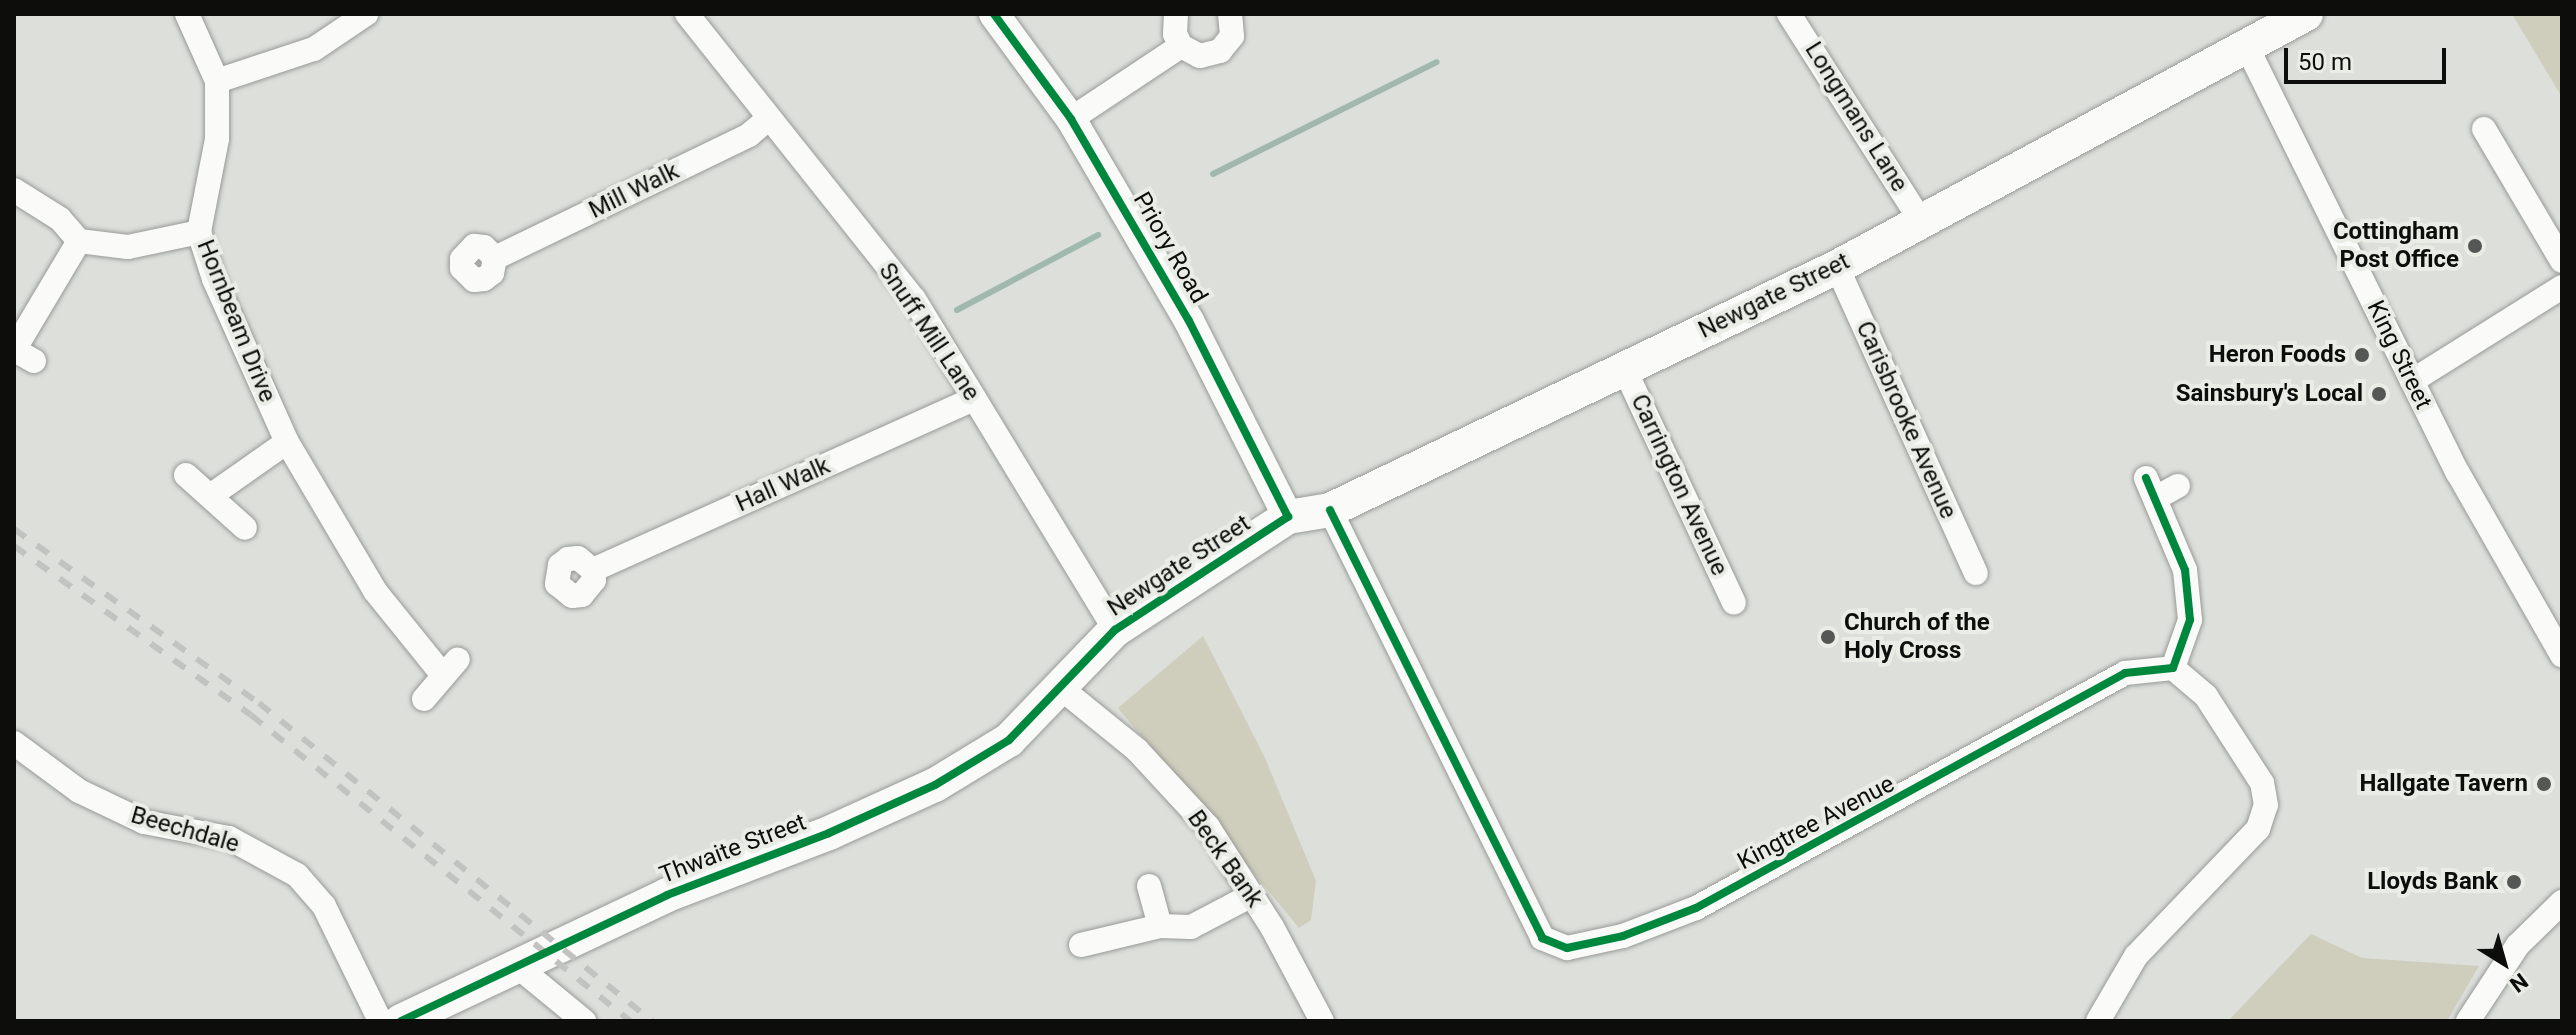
<!DOCTYPE html>
<html>
<head>
<meta charset="utf-8">
<style>
  body { margin:0 }
  #map { position:relative; width:2576px; height:1035px; overflow:hidden; background:#dcdfda; font-family:Roboto,sans-serif }
  div>[style] { position:absolute }
  .green>* { inset:0; background:#cfcdbc }
  .stream>* { height:6px; margin:-3px; padding:0 3px; transform-origin:3px; border-radius:3px; background:#a0b9af }
  .roads { filter:drop-shadow(0 0 2px #989a96) drop-shadow(0 0 2px #989a96) }
  .minor>* { height:24px; margin:-12px; padding:0 12px; transform-origin:12px; border-radius:12px; background:#fafaf9 }
  .tertiary>* { height:30px; margin:-15px; padding:0 15px; transform-origin:15px; border-radius:15px; background:#fafaf9 }
  .secondary>* { height:34px; margin:-17px; padding:0 17px; transform-origin:17px; border-radius:17px; background:#fafaf9 }
  .rail>* { height:6px; margin-top:-3px; transform-origin:0; background:repeating-linear-gradient(90deg,#c2c2c1 0 14px,transparent 0 28px) }
  .cycleway>* { height:8px; margin:-4px; padding:0 4px; transform-origin:4px; border-radius:4px; background:#00873e }
  .dots>* { width:22px; height:22px; translate:-50% -50%; box-sizing:border-box; border:4px solid #e9ede6; border-radius:50% }
  span { translate:-50% -50%; white-space:nowrap; text-align:center; line-height:1.15; -webkit-text-stroke:8px #e9ede6; paint-order:stroke }
  .street-label { font-size:24px; color:#0d0e0c }
  .poi-label { font-size:24px; color:#0d0e0c; font-weight:700 }
  .right { translate:-100% -50%; text-align:right }
  .left { translate:0 -50%; text-align:left }
  .frame { position:absolute; inset:0; border:16px solid #0d0e0c; pointer-events:none }
  .north { position:absolute; left:2464px; top:923px; width:80px; height:80px; -webkit-text-stroke:6px #e9ede6; paint-order:stroke; rotate:143deg; font-size:22px; font-weight:700; line-height:32px; text-align:center; color:#0d0e0c }
  .north::after { content:''; display:block; margin:auto; width:28px; height:36px; background:#0d0e0c; clip-path:polygon(50% 0,100% 100%,50% 72%,0 100%) }
  .scale { position:absolute; left:2284px; top:48px; width:162px; height:36px; box-sizing:border-box; border:4px solid #0d0e0c; border-top:0; padding-left:10px; font-size:24px; line-height:28px; white-space:nowrap; color:#0d0e0c; -webkit-text-stroke:6px #e9ede6; paint-order:stroke }
</style>
</head>
<body>
<div id="map">
  <div class="green">
    <i style="clip-path:polygon(2512px 14px,2562px 14px,2562px 97px)"></i>
    <i style="clip-path:polygon(1203px 636px,1265px 758px,1316px 881px,1311px 920px,1299px 928px,1118px 708px)"></i>
    <i style="clip-path:polygon(2311px 934px,2362px 958px,2479px 966px,2447px 1021px,2228px 1021px)"></i>
  </div>
  <div class="stream">
    <i style="left:1213px;top:174px;width:250px;rotate:-26.6deg"></i>
    <i style="left:957px;top:310px;width:160px;rotate:-28deg"></i>
  </div>
  <div class="roads">
    <div class="minor">
      <i style="left:187px;top:14px;width:73px;rotate:65.9deg"></i>
      <i style="left:217px;top:81px;width:58px;rotate:90deg"></i>
      <i style="left:217px;top:139px;width:95px;rotate:101deg"></i>
      <i style="left:199px;top:232px;width:49px;rotate:72.3deg"></i>
      <i style="left:214px;top:279px;width:179px;rotate:65.9deg"></i>
      <i style="left:287px;top:442px;width:173px;rotate:59.4deg"></i>
      <i style="left:375px;top:591px;width:107px;rotate:51.1deg"></i>
      <i style="left:687px;top:14px;width:364px;rotate:51.5deg"></i>
      <i style="left:914px;top:299px;width:387px;rotate:58.7deg"></i>
      <i style="left:1176px;top:14px;width:20px;rotate:93deg"></i>
      <i style="left:1175px;top:34px;width:13px;rotate:63deg"></i>
      <i style="left:1181px;top:46px;width:21px;rotate:28deg"></i>
      <i style="left:1200px;top:56px;width:21px;rotate:-14deg"></i>
      <i style="left:1220px;top:51px;width:19px;rotate:-51deg"></i>
      <i style="left:1232px;top:36px;width:22px;rotate:-95deg"></i>
      <i style="left:1789px;top:14px;width:246px;rotate:57.5deg"></i>
      <i style="left:2248px;top:49px;width:473px;rotate:63.7deg"></i>
      <i style="left:2458px;top:473px;width:210px;rotate:60.3deg"></i>
      <i style="left:217px;top:81px;width:102px;rotate:-18.3deg"></i>
      <i style="left:314px;top:49px;width:63px;rotate:-33.9deg"></i>
      <i style="left:1071px;top:119px;width:132px;rotate:-33.6deg"></i>
      <i style="left:2484px;top:129px;width:153px;rotate:59.4deg"></i>
      <i style="left:14px;top:190px;width:54px;rotate:32.2deg"></i>
      <i style="left:60px;top:219px;width:29px;rotate:49deg"></i>
      <i style="left:79px;top:241px;width:49px;rotate:7deg"></i>
      <i style="left:128px;top:247px;width:73px;rotate:-11.9deg"></i>
      <i style="left:495px;top:258px;width:15px;rotate:101deg"></i>
      <i style="left:492px;top:273px;width:10px;rotate:143deg"></i>
      <i style="left:484px;top:279px;width:10px;rotate:174deg"></i>
      <i style="left:474px;top:280px;width:17px;rotate:-135deg"></i>
      <i style="left:462px;top:268px;width:9px;rotate:-90deg"></i>
      <i style="left:462px;top:259px;width:18px;rotate:-47deg"></i>
      <i style="left:474px;top:246px;width:10px;rotate:6deg"></i>
      <i style="left:484px;top:247px;width:16px;rotate:45deg"></i>
      <i style="left:495px;top:258px;width:282px;rotate:-25.8deg"></i>
      <i style="left:749px;top:135px;width:26px;rotate:-40deg"></i>
      <i style="left:1837px;top:267px;width:336px;rotate:65.6deg"></i>
      <i style="left:34px;top:361px;width:23px;rotate:-151deg"></i>
      <i style="left:14px;top:350px;width:127px;rotate:-59.2deg"></i>
      <i style="left:1624px;top:368px;width:259px;rotate:64.9deg"></i>
      <i style="left:2412px;top:381px;width:177px;rotate:-32.1deg"></i>
      <i style="left:186px;top:475px;width:79px;rotate:41.9deg"></i>
      <i style="left:213px;top:494px;width:90px;rotate:-35.1deg"></i>
      <i style="left:2156px;top:498px;width:25px;rotate:-29deg"></i>
      <i style="left:1330px;top:510px;width:478px;rotate:63.6deg"></i>
      <i style="left:1542px;top:938px;width:27px;rotate:22deg"></i>
      <i style="left:1567px;top:948px;width:57px;rotate:-12.1deg"></i>
      <i style="left:1623px;top:936px;width:78px;rotate:-21deg"></i>
      <i style="left:1696px;top:908px;width:489px;rotate:-28.7deg"></i>
      <i style="left:2125px;top:673px;width:48px;rotate:-5.9deg"></i>
      <i style="left:2173px;top:668px;width:51px;rotate:-70.5deg"></i>
      <i style="left:2190px;top:620px;width:50px;rotate:-95.7deg"></i>
      <i style="left:2185px;top:570px;width:100px;rotate:-113deg"></i>
      <i style="left:593px;top:570px;width:10px;rotate:84deg"></i>
      <i style="left:594px;top:580px;width:19px;rotate:129deg"></i>
      <i style="left:582px;top:595px;width:10px;rotate:174deg"></i>
      <i style="left:572px;top:596px;width:19px;rotate:-141deg"></i>
      <i style="left:557px;top:584px;width:19px;rotate:-81deg"></i>
      <i style="left:560px;top:565px;width:10px;rotate:-37deg"></i>
      <i style="left:568px;top:559px;width:10px;rotate:-6deg"></i>
      <i style="left:578px;top:558px;width:19px;rotate:39deg"></i>
      <i style="left:593px;top:570px;width:418px;rotate:-24.2deg"></i>
      <i style="left:1062px;top:689px;width:97px;rotate:39.1deg"></i>
      <i style="left:1137px;top:750px;width:105px;rotate:47.3deg"></i>
      <i style="left:1208px;top:827px;width:119px;rotate:57.4deg"></i>
      <i style="left:1272px;top:927px;width:106px;rotate:62deg"></i>
      <i style="left:424px;top:699px;width:52px;rotate:-49.6deg"></i>
      <i style="left:14px;top:743px;width:81px;rotate:36.4deg"></i>
      <i style="left:79px;top:791px;width:72px;rotate:25.5deg"></i>
      <i style="left:144px;top:822px;width:86px;rotate:10.7deg"></i>
      <i style="left:229px;top:838px;width:77px;rotate:28.6deg"></i>
      <i style="left:297px;top:875px;width:41px;rotate:48.9deg"></i>
      <i style="left:324px;top:906px;width:128px;rotate:64deg"></i>
      <i style="left:1149px;top:886px;width:41px;rotate:74.6deg"></i>
      <i style="left:1081px;top:945px;width:81px;rotate:-13.5deg"></i>
      <i style="left:1160px;top:926px;width:31px;rotate:2deg"></i>
      <i style="left:1191px;top:927px;width:67px;rotate:-27.7deg"></i>
      <i style="left:517px;top:966px;width:87px;rotate:39.4deg"></i>
      <i style="left:2098px;top:1021px;width:75px;rotate:-59.7deg"></i>
      <i style="left:2136px;top:956px;width:176px;rotate:-46.2deg"></i>
      <i style="left:2258px;top:829px;width:25px;rotate:-72deg"></i>
      <i style="left:2266px;top:805px;width:22px;rotate:-100deg"></i>
      <i style="left:2262px;top:783px;width:103px;rotate:-122.8deg"></i>
      <i style="left:2206px;top:696px;width:43px;rotate:-139.7deg"></i>
      <i style="left:2468px;top:1021px;width:91px;rotate:-56.7deg"></i>
      <i style="left:2518px;top:945px;width:62px;rotate:-44.3deg"></i>
    </div>
    <div class="tertiary">
      <i style="left:994px;top:14px;width:130px;rotate:53.7deg"></i>
      <i style="left:1071px;top:119px;width:234px;rotate:59.7deg"></i>
      <i style="left:1189px;top:321px;width:220px;rotate:63.2deg"></i>
    </div>
    <div class="secondary">
      <i style="left:401px;top:1021px;width:294px;rotate:-25.3deg"></i>
      <i style="left:667px;top:895px;width:173px;rotate:-20.9deg"></i>
      <i style="left:829px;top:833px;width:116px;rotate:-24.4deg"></i>
      <i style="left:935px;top:785px;width:87px;rotate:-31.3deg"></i>
      <i style="left:1009px;top:740px;width:153px;rotate:-46.1deg"></i>
      <i style="left:1115px;top:630px;width:207px;rotate:-33.2deg"></i>
      <i style="left:1288px;top:517px;width:43px;rotate:-9.5deg"></i>
      <i style="left:1330px;top:510px;width:562px;rotate:-25.61deg"></i>
      <i style="left:1837px;top:267px;width:533px;rotate:-28.34deg"></i>
    </div>
  </div>
  <div class="rail">
    <i style="left:14px;top:529px;width:301px;rotate:35.4deg"></i>
    <i style="left:259px;top:703px;width:506px;rotate:38.98deg"></i>
    <i style="left:14px;top:546px;width:291px;rotate:35.5deg"></i>
    <i style="left:251px;top:715px;width:487px;rotate:38.9deg"></i>
  </div>
  <div class="cycleway">
    <i style="left:1330px;top:510px;width:478px;rotate:63.6deg"></i>
    <i style="left:1542px;top:938px;width:27px;rotate:22deg"></i>
    <i style="left:1567px;top:948px;width:57px;rotate:-12.1deg"></i>
    <i style="left:1623px;top:936px;width:78px;rotate:-21deg"></i>
    <i style="left:1696px;top:908px;width:489px;rotate:-28.7deg"></i>
    <i style="left:2125px;top:673px;width:48px;rotate:-5.9deg"></i>
    <i style="left:2173px;top:668px;width:51px;rotate:-70.5deg"></i>
    <i style="left:2190px;top:620px;width:50px;rotate:-95.7deg"></i>
    <i style="left:2185px;top:570px;width:100px;rotate:-113deg"></i>
    <i style="left:401px;top:1021px;width:294px;rotate:-25.3deg"></i>
    <i style="left:667px;top:895px;width:173px;rotate:-20.9deg"></i>
    <i style="left:829px;top:833px;width:116px;rotate:-24.4deg"></i>
    <i style="left:935px;top:785px;width:87px;rotate:-31.3deg"></i>
    <i style="left:1009px;top:740px;width:153px;rotate:-46.1deg"></i>
    <i style="left:1115px;top:630px;width:207px;rotate:-33.2deg"></i>
    <i style="left:1288px;top:517px;width:220px;rotate:-116.8deg"></i>
    <i style="left:1189px;top:321px;width:234px;rotate:-120.3deg"></i>
    <i style="left:1071px;top:119px;width:130px;rotate:-126.3deg"></i>
  </div>
  <div class="dots">
    <i style="left:2475px;top:246px;background:#555754"></i>
    <i style="left:2362px;top:355px;background:#555754"></i>
    <i style="left:2379px;top:394px;background:#555754"></i>
    <i style="left:1828px;top:637px;background:#555754"></i>
    <i style="left:2544px;top:784px;background:#555754"></i>
    <i style="left:2514px;top:882px;background:#555754"></i>
  </div>
  <div class="street-label">
    <span style="left:1856px;top:117px;rotate:58deg">Longmans Lane</span>
    <span style="left:634px;top:191px;rotate:-26deg">Mill Walk</span>
    <span style="left:1170px;top:248px;rotate:60deg">Priory Road</span>
    <span style="left:1774px;top:296px;rotate:-26deg">Newgate Street</span>
    <span style="left:236px;top:321px;rotate:68deg">Hornbeam Drive</span>
    <span style="left:929px;top:332px;rotate:56deg">Snuff Mill Lane</span>
    <span style="left:2399px;top:355px;rotate:64deg">King Street</span>
    <span style="left:1906px;top:420px;rotate:66deg">Carisbrooke Avenue</span>
    <span style="left:783px;top:485px;rotate:-24deg">Hall Walk</span>
    <span style="left:1679px;top:485px;rotate:65deg">Carrington Avenue</span>
    <span style="left:1179px;top:566px;rotate:-33deg">Newgate Street</span>
    <span style="left:1816px;top:823px;rotate:-28deg">Kingtree Avenue</span>
    <span style="left:185px;top:830px;rotate:16deg">Beechdale</span>
    <span style="left:733px;top:849px;rotate:-21deg">Thwaite Street</span>
    <span style="left:1225px;top:859px;rotate:55deg">Beck Bank</span>
  </div>
  <div class="poi-label">
    <span class="right" style="left:2459px;top:246px">Cottingham<br>Post Office</span>
    <span class="right" style="left:2346px;top:355px">Heron Foods</span>
    <span class="right" style="left:2363px;top:394px">Sainsbury's Local</span>
    <span class="left" style="left:1844px;top:637px">Church of the<br>Holy Cross</span>
    <span class="right" style="left:2528px;top:784px">Hallgate Tavern</span>
    <span class="right" style="left:2498px;top:882px">Lloyds Bank</span>
  </div>
  <div class="frame"></div>
  <div class="north">N</div>
  <div class="scale">50 m</div>
</div>
</body>
</html>
